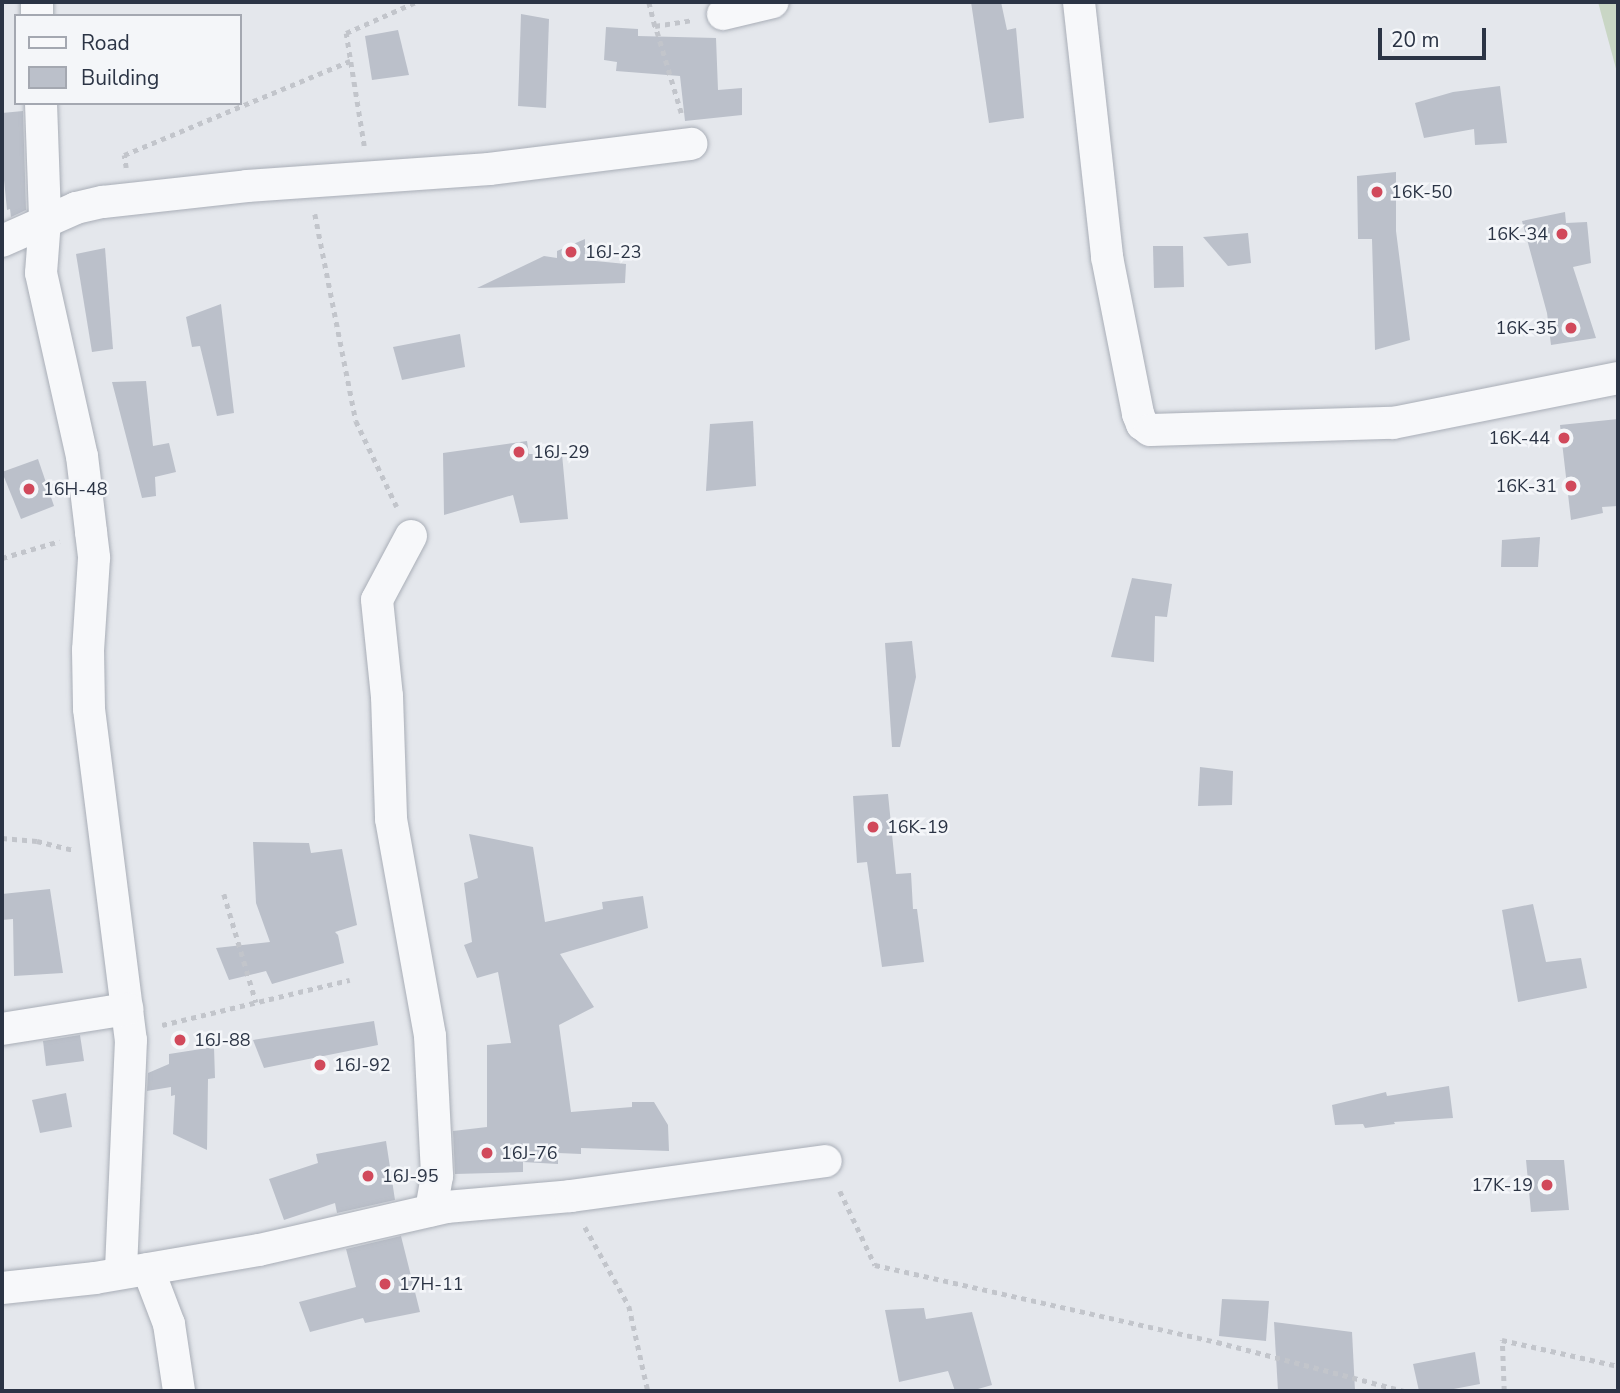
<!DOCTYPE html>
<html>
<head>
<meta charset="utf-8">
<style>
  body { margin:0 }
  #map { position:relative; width:1620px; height:1393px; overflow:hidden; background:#e4e7ec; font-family:"Nunito Sans",sans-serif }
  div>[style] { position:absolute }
  .green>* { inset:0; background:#c9d6c5 }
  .building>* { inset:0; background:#bbc0ca }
  .path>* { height:4.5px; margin-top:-2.25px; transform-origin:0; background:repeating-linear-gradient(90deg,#c2c5cb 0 5px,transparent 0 10px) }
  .roads { filter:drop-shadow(0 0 2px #a9aeb7) drop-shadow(0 0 2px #a9aeb7) }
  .minor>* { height:32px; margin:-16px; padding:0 16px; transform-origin:16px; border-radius:16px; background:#f7f8fa }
  .dots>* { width:19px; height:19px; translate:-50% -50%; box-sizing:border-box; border:4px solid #f4f6f9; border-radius:50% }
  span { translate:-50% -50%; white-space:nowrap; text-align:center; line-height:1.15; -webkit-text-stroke:5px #f4f6f9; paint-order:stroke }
  .poi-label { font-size:18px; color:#2b3445 }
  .left { translate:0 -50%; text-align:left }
  .right { translate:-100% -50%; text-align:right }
  .frame { position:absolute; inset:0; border:4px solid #2b3445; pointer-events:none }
  .legend { position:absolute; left:14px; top:14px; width:228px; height:91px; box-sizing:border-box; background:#f4f6f9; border:2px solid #a4a8b1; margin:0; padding:9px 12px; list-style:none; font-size:21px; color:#2b3445 }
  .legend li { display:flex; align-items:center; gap:14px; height:35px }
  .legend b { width:35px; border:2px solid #a4a8b1 }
  .scale { position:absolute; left:1378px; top:28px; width:108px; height:32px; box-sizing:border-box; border:4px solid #2b3445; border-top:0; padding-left:9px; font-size:21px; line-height:24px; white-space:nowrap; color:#2b3445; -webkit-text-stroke:5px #f4f6f9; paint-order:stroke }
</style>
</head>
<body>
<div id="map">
  <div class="green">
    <i style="clip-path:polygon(1598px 2px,1618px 2px,1618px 76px)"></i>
  </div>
  <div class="building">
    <i style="clip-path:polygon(971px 2px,1001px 2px,1007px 30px,1016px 28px,1024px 118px,989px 123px)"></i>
    <i style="clip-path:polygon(521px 14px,549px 19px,546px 108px,518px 106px)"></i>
    <i style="clip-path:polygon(606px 27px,638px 29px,638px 36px,716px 38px,718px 90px,742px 88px,742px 115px,685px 121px,680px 76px,616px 71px,617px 62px,604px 60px)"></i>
    <i style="clip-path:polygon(398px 30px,409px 75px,372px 80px,365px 36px)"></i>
    <i style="clip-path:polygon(1500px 86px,1507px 143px,1475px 145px,1474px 129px,1424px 138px,1415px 103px,1453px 92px)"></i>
    <i style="clip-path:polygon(23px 111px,26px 210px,11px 217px,10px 209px,7px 210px,2px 160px,2px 113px)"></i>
    <i style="clip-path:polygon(1396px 172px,1396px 231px,1410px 340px,1375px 350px,1372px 239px,1358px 239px,1357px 176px)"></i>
    <i style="clip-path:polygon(1565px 212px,1566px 223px,1587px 222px,1591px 263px,1573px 267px,1596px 338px,1551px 345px,1547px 313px,1522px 221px)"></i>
    <i style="clip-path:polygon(1248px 233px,1251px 263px,1228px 266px,1203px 237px)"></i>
    <i style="clip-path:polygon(585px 239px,585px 260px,626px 264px,625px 283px,477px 288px,544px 256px,557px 258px,557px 251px)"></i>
    <i style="clip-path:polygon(1153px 246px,1183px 246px,1184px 287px,1154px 288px)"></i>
    <i style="clip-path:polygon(105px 248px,113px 349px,92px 352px,76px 254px)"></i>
    <i style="clip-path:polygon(221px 304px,234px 413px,217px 416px,200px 346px,192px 347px,186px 317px)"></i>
    <i style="clip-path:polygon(460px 334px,465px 367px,402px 380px,393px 347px)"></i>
    <i style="clip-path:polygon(146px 381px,153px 446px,169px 443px,176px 472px,155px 477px,156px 496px,142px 498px,112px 382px)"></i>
    <i style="clip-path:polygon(1618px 419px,1618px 506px,1602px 507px,1603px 513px,1571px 520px,1560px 425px)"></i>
    <i style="clip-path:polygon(753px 421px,756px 486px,706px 491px,710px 424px)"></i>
    <i style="clip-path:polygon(527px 441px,529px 454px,562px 454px,568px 519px,520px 523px,513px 495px,444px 515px,443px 453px)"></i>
    <i style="clip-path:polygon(38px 459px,54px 506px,21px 519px,2px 472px)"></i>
    <i style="clip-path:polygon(1540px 537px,1538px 567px,1501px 567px,1502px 540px)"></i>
    <i style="clip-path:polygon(1132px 578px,1172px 584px,1167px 617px,1155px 616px,1154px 662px,1111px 657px)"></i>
    <i style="clip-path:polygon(912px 641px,916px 677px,900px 747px,892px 747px,885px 643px)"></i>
    <i style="clip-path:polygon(1200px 767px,1233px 771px,1232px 805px,1198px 806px)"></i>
    <i style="clip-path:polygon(888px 794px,896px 874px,911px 873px,913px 909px,917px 909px,924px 962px,882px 967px,867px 862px,857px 863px,853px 796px)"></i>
    <i style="clip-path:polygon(469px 834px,533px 847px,545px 922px,603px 909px,602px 902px,643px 896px,648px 928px,560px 954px,594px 1007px,559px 1025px,571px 1112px,632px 1107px,632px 1102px,654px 1102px,668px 1125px,669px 1151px,581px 1148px,581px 1154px,558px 1153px,558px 1164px,523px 1162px,523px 1172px,455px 1174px,453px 1131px,487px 1127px,487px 1045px,511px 1043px,498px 972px,477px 978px,464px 945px,472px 942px,464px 883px,478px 878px)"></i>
    <i style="clip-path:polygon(253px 842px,309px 843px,311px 853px,342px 849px,357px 925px,335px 932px,338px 935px,344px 963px,272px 984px,266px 971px,229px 980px,216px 948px,270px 942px,256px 903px)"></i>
    <i style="clip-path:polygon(50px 889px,63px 973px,14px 976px,13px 919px,2px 920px,2px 894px)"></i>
    <i style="clip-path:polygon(1533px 904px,1546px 962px,1581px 958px,1587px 988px,1518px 1002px,1502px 910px)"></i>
    <i style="clip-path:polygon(374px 1021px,378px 1045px,264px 1068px,253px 1040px)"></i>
    <i style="clip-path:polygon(80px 1035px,84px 1061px,46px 1066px,43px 1041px)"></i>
    <i style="clip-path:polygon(214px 1047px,215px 1078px,208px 1079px,207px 1150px,173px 1134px,175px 1095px,171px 1096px,171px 1087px,147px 1091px,148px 1073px,169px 1064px,169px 1054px)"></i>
    <i style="clip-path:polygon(1449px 1086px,1453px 1118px,1394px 1122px,1395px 1124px,1365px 1128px,1363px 1124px,1335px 1125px,1332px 1105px,1386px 1092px,1387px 1096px)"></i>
    <i style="clip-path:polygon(66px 1093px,72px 1127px,40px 1133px,32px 1100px)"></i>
    <i style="clip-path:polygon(386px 1141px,395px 1200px,337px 1213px,335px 1203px,284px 1220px,269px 1179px,318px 1163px,316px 1154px)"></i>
    <i style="clip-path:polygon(1526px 1160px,1564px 1160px,1569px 1210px,1531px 1212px)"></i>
    <i style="clip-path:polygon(401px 1236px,420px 1312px,365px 1323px,363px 1318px,310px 1332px,299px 1302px,356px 1287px,346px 1249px)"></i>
    <i style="clip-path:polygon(1222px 1299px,1269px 1301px,1266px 1341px,1219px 1336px)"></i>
    <i style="clip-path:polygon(924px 1308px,926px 1319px,972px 1312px,992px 1385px,971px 1391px,955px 1391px,948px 1371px,899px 1382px,885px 1310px)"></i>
    <i style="clip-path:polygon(1274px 1322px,1352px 1332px,1355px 1391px,1278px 1391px)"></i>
    <i style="clip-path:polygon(1475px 1352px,1480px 1384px,1443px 1391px,1419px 1391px,1413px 1364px)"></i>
  </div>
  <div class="path">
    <i style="left:649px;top:2px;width:25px;rotate:76deg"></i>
    <i style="left:681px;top:113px;width:91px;rotate:-106.6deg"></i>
    <i style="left:655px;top:26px;width:36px;rotate:-9deg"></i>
    <i style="left:364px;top:146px;width:114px;rotate:-99.1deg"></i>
    <i style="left:346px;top:33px;width:77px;rotate:-23.9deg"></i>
    <i style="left:126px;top:168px;width:13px;rotate:-99deg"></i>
    <i style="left:124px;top:155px;width:245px;rotate:-22.6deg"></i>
    <i style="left:315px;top:214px;width:211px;rotate:78.8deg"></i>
    <i style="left:356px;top:421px;width:95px;rotate:64.5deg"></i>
    <i style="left:2px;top:558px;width:60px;rotate:-16.3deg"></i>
    <i style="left:2px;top:838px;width:35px;rotate:5deg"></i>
    <i style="left:37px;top:841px;width:37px;rotate:14deg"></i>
    <i style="left:224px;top:894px;width:113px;rotate:73.5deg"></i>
    <i style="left:162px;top:1025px;width:193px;rotate:-13.5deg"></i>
    <i style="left:840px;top:1191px;width:82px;rotate:64.7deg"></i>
    <i style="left:875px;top:1265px;width:351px;rotate:12.7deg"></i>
    <i style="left:1217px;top:1342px;width:193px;rotate:14.7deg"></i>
    <i style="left:585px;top:1227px;width:90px;rotate:60.9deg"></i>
    <i style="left:629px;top:1306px;width:87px;rotate:77.4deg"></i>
    <i style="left:1504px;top:1391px;width:51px;rotate:-92.2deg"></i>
    <i style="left:1502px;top:1340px;width:119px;rotate:12.6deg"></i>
  </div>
  <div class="roads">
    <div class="minor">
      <i style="left:37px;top:2px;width:14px;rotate:90deg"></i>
      <i style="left:1079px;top:2px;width:257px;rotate:83.7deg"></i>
      <i style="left:1107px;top:257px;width:160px;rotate:78.8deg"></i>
      <i style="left:1138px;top:414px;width:11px;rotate:68deg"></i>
      <i style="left:1142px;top:424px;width:10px;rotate:37deg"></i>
      <i style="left:1150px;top:430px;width:243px;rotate:-1.7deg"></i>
      <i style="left:1393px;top:423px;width:229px;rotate:-11.3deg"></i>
      <i style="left:723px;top:14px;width:51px;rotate:-13.5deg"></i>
      <i style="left:41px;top:103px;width:117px;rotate:88deg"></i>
      <i style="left:45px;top:220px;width:53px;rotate:94.3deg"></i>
      <i style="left:41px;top:273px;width:188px;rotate:77.4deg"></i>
      <i style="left:82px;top:456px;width:77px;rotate:83.2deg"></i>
      <i style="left:91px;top:532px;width:26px;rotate:83deg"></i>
      <i style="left:94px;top:558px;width:92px;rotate:93.7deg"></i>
      <i style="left:88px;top:650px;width:59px;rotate:89deg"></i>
      <i style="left:89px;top:709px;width:334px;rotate:82.8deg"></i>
      <i style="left:131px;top:1040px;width:233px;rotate:92.5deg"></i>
      <i style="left:2px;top:241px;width:81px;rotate:-24deg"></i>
      <i style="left:76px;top:208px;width:28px;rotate:-13deg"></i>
      <i style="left:103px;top:202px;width:145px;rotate:-6.3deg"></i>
      <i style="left:247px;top:186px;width:243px;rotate:-4deg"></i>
      <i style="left:489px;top:169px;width:204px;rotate:-7.1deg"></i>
      <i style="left:411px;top:536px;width:72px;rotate:118deg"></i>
      <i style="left:377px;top:600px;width:97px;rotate:84.1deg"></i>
      <i style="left:387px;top:696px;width:123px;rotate:88.1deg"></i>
      <i style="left:391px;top:819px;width:220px;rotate:79.8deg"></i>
      <i style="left:430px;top:1036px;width:140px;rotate:87.1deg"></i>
      <i style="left:437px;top:1176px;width:35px;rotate:100deg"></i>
      <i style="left:2px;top:1029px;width:127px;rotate:-9.1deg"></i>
      <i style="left:148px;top:1269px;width:59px;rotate:69.1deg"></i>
      <i style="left:169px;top:1324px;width:68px;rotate:81.5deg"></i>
      <i style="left:2px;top:1288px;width:94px;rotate:-6.1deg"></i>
      <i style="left:95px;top:1278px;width:166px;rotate:-9.7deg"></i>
      <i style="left:259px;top:1250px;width:192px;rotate:-12.9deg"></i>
      <i style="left:446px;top:1207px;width:125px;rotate:-5deg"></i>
      <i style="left:571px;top:1196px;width:257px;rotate:-7.8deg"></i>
    </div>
  </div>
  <div class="dots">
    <i style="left:1377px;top:192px;background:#d1495b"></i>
    <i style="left:1562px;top:234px;background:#d1495b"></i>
    <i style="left:571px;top:252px;background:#d1495b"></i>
    <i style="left:1571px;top:328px;background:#d1495b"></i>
    <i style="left:1564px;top:438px;background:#d1495b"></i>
    <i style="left:519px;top:452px;background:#d1495b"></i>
    <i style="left:1571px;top:486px;background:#d1495b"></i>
    <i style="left:29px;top:489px;background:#d1495b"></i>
    <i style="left:873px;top:827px;background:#d1495b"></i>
    <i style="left:180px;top:1040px;background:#d1495b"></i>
    <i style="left:320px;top:1065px;background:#d1495b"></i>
    <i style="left:487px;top:1153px;background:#d1495b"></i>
    <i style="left:368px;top:1176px;background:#d1495b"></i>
    <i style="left:1547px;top:1185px;background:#d1495b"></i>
    <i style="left:385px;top:1284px;background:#d1495b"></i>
  </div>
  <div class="poi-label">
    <span class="left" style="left:1391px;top:192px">16K-50</span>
    <span class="right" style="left:1548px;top:234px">16K-34</span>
    <span class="left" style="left:585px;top:252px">16J-23</span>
    <span class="right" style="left:1557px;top:328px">16K-35</span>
    <span class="right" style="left:1550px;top:438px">16K-44</span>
    <span class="left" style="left:533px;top:452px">16J-29</span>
    <span class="right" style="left:1557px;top:486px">16K-31</span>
    <span class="left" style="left:43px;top:489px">16H-48</span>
    <span class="left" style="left:887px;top:827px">16K-19</span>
    <span class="left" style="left:194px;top:1040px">16J-88</span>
    <span class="left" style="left:334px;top:1065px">16J-92</span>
    <span class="left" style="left:501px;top:1153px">16J-76</span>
    <span class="left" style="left:382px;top:1176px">16J-95</span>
    <span class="right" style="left:1533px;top:1185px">17K-19</span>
    <span class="left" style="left:399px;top:1284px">17H-11</span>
  </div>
  <div class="frame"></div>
  <ul class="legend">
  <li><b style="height:9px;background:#f7f8fa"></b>Road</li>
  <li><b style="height:19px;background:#bbc0ca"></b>Building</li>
  </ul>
  <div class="scale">20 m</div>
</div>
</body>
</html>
